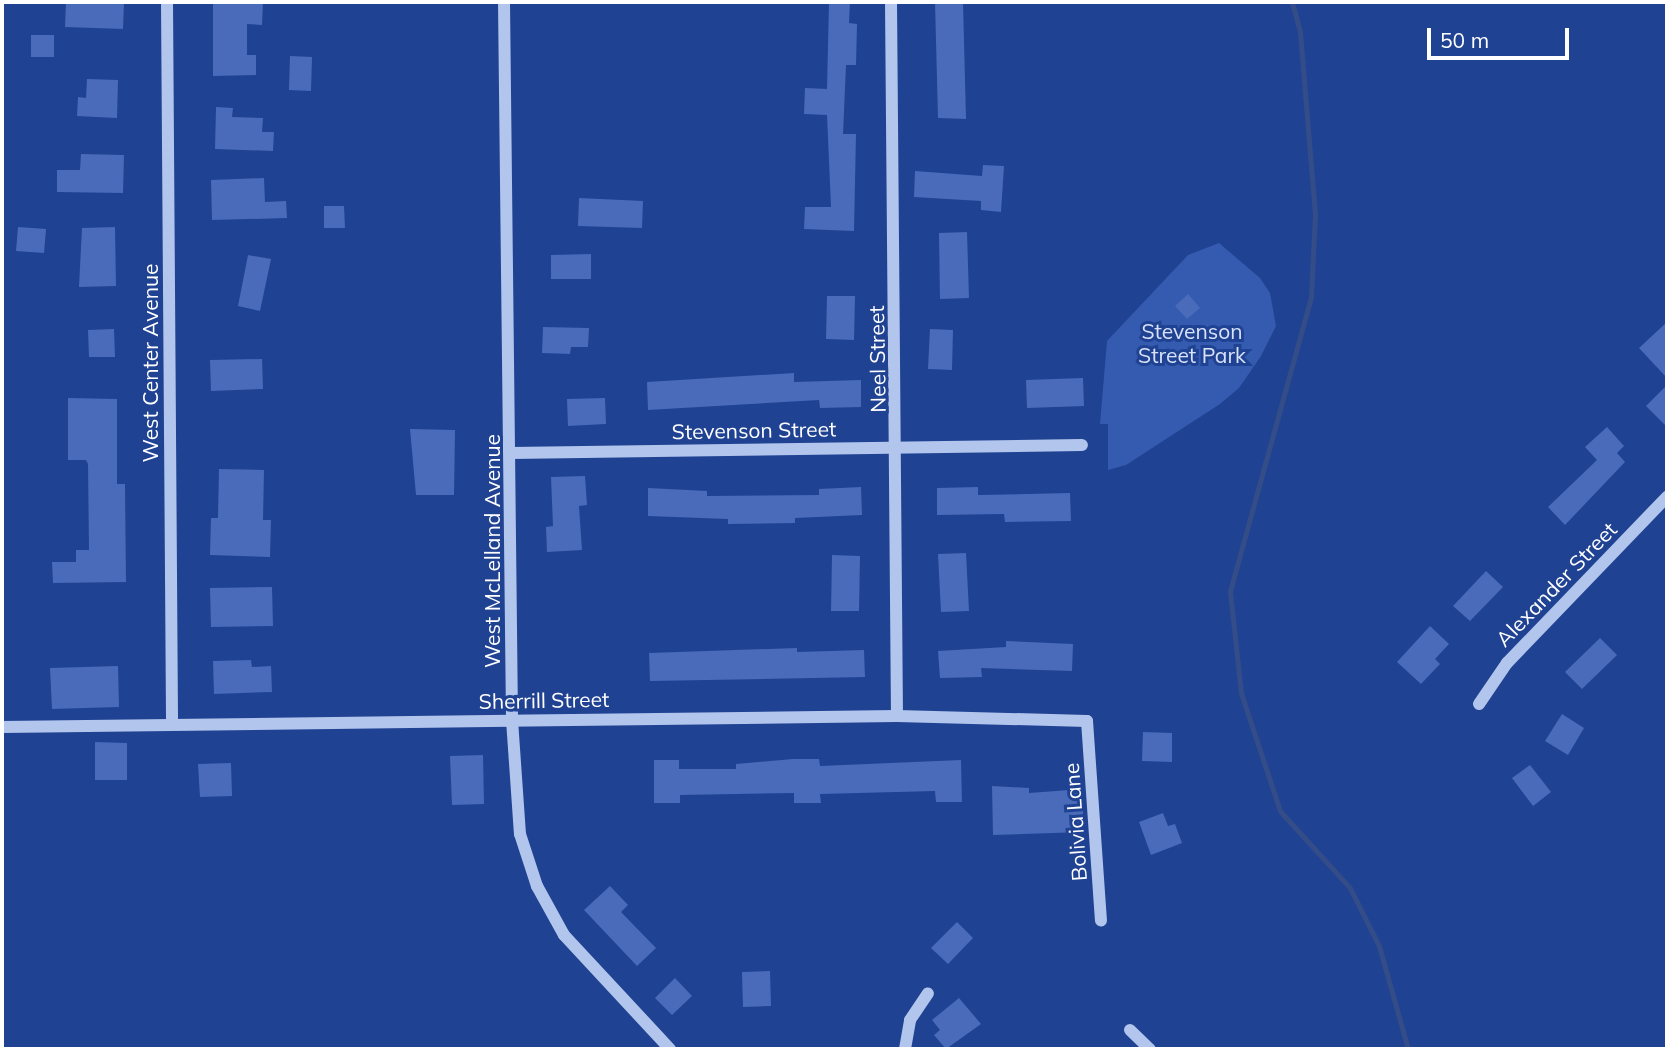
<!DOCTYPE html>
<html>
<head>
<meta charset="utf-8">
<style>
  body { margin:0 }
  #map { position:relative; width:1669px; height:1051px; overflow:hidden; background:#204292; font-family:Mulish,sans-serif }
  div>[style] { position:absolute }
  .green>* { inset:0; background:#345bb0 }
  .stream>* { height:5px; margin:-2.5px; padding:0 2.5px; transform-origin:2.5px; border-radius:2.5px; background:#344d89 }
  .building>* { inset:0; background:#496bb9 }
  .minor>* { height:12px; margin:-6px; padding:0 6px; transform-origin:6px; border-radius:6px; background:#b2c5ed }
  span { translate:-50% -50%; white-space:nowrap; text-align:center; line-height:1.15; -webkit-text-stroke:6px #204292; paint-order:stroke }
  .park-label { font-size:21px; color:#d8e2fa }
  .street-label { font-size:21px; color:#fff }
  .frame { position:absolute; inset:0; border:4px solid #fff; pointer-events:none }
  .scale { position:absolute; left:1427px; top:28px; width:142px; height:32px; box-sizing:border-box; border:4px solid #fff; border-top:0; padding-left:9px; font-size:21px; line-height:24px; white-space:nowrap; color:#fff; -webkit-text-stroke:5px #204292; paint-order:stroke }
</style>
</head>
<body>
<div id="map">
  <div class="green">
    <i style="clip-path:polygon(1219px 243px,1260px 278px,1270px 293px,1276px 326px,1261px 356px,1239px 388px,1220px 404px,1126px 465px,1108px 470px,1108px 424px,1100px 424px,1107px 341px,1188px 255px)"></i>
  </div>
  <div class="stream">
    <i style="left:1292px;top:2px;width:31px;rotate:75deg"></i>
    <i style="left:1300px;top:32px;width:183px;rotate:85.3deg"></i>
    <i style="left:1315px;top:214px;width:83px;rotate:92.8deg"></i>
    <i style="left:1311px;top:297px;width:306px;rotate:105.4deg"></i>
    <i style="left:1230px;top:592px;width:102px;rotate:83.8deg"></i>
    <i style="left:1241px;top:693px;width:124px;rotate:71.7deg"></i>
    <i style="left:1280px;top:811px;width:104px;rotate:47.7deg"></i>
    <i style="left:1350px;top:888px;width:65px;rotate:63.4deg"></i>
    <i style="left:1379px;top:946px;width:107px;rotate:74.3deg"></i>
  </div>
  <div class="building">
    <i style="clip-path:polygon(66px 2px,124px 2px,123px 29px,65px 27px)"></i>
    <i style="clip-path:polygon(213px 2px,263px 2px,262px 25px,247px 24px,247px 55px,256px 55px,256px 75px,213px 76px)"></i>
    <i style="clip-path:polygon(829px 2px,850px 2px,849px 23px,857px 24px,856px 65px,846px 65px,843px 134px,856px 134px,854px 231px,804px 229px,805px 207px,831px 207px,827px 115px,804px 114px,805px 88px,827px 89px)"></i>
    <i style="clip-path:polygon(935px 2px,963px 2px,966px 119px,938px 118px)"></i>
    <i style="clip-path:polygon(31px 35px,54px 35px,54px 57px,31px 57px)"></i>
    <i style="clip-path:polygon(290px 56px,312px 57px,311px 91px,289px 90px)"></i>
    <i style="clip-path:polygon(87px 79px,118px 80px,117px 118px,77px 116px,78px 97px,86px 98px)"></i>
    <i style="clip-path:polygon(216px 107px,233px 108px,232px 117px,263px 118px,262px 132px,274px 132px,273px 151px,215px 149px)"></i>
    <i style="clip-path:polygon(81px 154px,124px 155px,123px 193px,57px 192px,57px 170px,80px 170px)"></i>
    <i style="clip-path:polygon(983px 165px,1004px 166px,1001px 212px,981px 210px,981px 201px,914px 197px,915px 171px,982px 176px)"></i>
    <i style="clip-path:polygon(264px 178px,265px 202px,286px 201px,287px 218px,212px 220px,211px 180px)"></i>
    <i style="clip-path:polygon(579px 198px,643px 201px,642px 228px,578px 226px)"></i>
    <i style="clip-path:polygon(324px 206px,344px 206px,345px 228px,324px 228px)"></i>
    <i style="clip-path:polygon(18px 227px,46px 229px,44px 253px,16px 251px)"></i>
    <i style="clip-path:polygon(115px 227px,116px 286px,79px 287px,82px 228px)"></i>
    <i style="clip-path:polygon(967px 232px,969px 298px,940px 299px,939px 233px)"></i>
    <i style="clip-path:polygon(591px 254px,591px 279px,551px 279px,551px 255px)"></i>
    <i style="clip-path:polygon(248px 255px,271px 259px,260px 311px,238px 306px)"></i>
    <i style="clip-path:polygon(1188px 294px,1200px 308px,1187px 319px,1175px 306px)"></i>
    <i style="clip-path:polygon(827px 296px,855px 296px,854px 340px,826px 339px)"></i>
    <i style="clip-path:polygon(1667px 322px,1667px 378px,1639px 348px)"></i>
    <i style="clip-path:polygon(543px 327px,589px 328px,588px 347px,571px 347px,570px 354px,542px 353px)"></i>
    <i style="clip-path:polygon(114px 329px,115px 357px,89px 357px,88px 330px)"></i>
    <i style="clip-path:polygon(930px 329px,953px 330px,952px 370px,928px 369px)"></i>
    <i style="clip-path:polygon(262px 359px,263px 389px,211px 391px,210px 360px)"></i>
    <i style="clip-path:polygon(794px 373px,794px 382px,861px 380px,861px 407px,820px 408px,819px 400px,648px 410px,647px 382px)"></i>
    <i style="clip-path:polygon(1083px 378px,1084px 406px,1027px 408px,1026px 380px)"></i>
    <i style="clip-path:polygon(1667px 385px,1667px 427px,1646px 406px)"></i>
    <i style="clip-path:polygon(68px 398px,117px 399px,117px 484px,125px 484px,126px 582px,53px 583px,52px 562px,76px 562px,76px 550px,89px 550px,88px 464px,86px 460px,68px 460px)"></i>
    <i style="clip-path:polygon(605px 398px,606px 424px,568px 426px,567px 399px)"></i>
    <i style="clip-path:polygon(1607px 427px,1624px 446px,1617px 453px,1625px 462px,1565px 525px,1548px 507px,1597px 460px,1585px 447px)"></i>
    <i style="clip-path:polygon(410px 429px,455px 430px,454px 495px,416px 495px)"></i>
    <i style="clip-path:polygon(219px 469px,264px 470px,263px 520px,271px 520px,270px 557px,210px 555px,211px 518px,218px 518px)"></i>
    <i style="clip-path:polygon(585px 476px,587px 505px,579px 506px,582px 550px,547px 552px,546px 527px,553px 526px,551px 477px)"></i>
    <i style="clip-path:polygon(861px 487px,862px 515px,795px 518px,795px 523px,728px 524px,728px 519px,648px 516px,648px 488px,707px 491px,707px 496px,819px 495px,819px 489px)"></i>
    <i style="clip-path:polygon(978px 487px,978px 495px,1070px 493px,1071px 521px,1005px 522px,1004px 514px,937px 515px,937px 488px)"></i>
    <i style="clip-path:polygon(966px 553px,969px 611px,941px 612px,938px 554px)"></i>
    <i style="clip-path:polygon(832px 555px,860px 556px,859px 611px,831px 611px)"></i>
    <i style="clip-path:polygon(1486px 571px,1503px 587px,1470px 621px,1453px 606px)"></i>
    <i style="clip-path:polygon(272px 587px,273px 626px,211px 627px,210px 588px)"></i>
    <i style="clip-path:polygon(1430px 626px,1449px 644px,1435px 659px,1440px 664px,1421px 684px,1397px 662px)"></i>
    <i style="clip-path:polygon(1600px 638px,1617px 655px,1582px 689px,1565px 672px)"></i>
    <i style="clip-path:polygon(1006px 641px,1073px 644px,1072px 671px,981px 668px,982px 677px,940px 678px,938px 651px,1006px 647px)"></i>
    <i style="clip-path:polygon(797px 648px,797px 652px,864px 650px,865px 677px,650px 681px,649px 653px)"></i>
    <i style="clip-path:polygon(251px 660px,252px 667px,271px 666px,272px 692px,214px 694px,213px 661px)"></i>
    <i style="clip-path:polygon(118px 666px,119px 707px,52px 709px,50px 668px)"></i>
    <i style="clip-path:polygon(1562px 714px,1584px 728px,1568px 755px,1545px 741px)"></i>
    <i style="clip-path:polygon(1143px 732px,1172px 733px,1172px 762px,1142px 761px)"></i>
    <i style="clip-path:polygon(95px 742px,127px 743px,127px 780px,95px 780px)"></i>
    <i style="clip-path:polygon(483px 755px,484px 804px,452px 805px,450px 756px)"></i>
    <i style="clip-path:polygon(793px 759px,819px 759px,820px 766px,961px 760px,962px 802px,936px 802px,935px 791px,820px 794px,821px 803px,794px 803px,794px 793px,680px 795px,680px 803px,654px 803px,654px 760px,679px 760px,679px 769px,736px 769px,736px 764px)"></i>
    <i style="clip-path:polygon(231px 763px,232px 796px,200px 797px,198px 764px)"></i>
    <i style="clip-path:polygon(1530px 765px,1551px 792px,1533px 806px,1512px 778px)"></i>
    <i style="clip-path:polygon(992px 786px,1029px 788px,1029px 793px,1083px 789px,1083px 832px,993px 835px)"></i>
    <i style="clip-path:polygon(1163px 813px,1168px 826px,1175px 824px,1182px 843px,1151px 855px,1139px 822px)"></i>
    <i style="clip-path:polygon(610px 886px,628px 905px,621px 912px,656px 948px,637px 966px,584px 910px)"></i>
    <i style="clip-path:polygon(957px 922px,973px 938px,948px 964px,931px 948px)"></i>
    <i style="clip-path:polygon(770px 971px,771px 1006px,743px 1007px,742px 972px)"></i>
    <i style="clip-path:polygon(675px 978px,692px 996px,672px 1015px,655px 998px)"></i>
    <i style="clip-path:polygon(959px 998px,981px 1024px,946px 1049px,934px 1035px,940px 1030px,932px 1020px)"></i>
  </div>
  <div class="minor">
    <i style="left:167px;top:2px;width:722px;rotate:89.6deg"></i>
    <i style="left:504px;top:2px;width:718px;rotate:89.36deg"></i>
    <i style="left:512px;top:720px;width:114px;rotate:86deg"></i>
    <i style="left:520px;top:834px;width:55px;rotate:71.9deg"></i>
    <i style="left:537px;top:886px;width:56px;rotate:61.1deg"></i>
    <i style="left:564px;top:935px;width:156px;rotate:47.1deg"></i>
    <i style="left:891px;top:2px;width:714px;rotate:89.52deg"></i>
    <i style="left:511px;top:453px;width:571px;rotate:-0.8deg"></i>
    <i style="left:1479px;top:704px;width:50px;rotate:-55.7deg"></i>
    <i style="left:1507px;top:663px;width:231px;rotate:-46.1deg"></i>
    <i style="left:2px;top:727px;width:895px;rotate:-0.7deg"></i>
    <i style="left:897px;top:716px;width:190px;rotate:1.5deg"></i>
    <i style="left:1087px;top:721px;width:200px;rotate:86deg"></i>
    <i style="left:1130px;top:1030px;width:28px;rotate:44deg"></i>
    <i style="left:905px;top:1049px;width:29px;rotate:-80deg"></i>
    <i style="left:910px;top:1020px;width:32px;rotate:-56deg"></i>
  </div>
  <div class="park-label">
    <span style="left:1192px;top:343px">Stevenson<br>Street Park</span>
  </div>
  <div class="street-label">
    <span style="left:877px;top:359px;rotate:-91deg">Neel Street</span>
    <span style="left:150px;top:363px;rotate:-90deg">West Center Avenue</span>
    <span style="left:754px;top:430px;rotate:-1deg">Stevenson Street</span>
    <span style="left:492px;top:551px;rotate:-90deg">West McLelland Avenue</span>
    <span style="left:1556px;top:584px;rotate:-46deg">Alexander Street</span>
    <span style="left:544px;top:700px;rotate:-1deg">Sherrill Street</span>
    <span style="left:1075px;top:822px;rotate:-94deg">Bolivia Lane</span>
  </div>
  <div class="frame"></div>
  <div class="scale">50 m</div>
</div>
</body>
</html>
